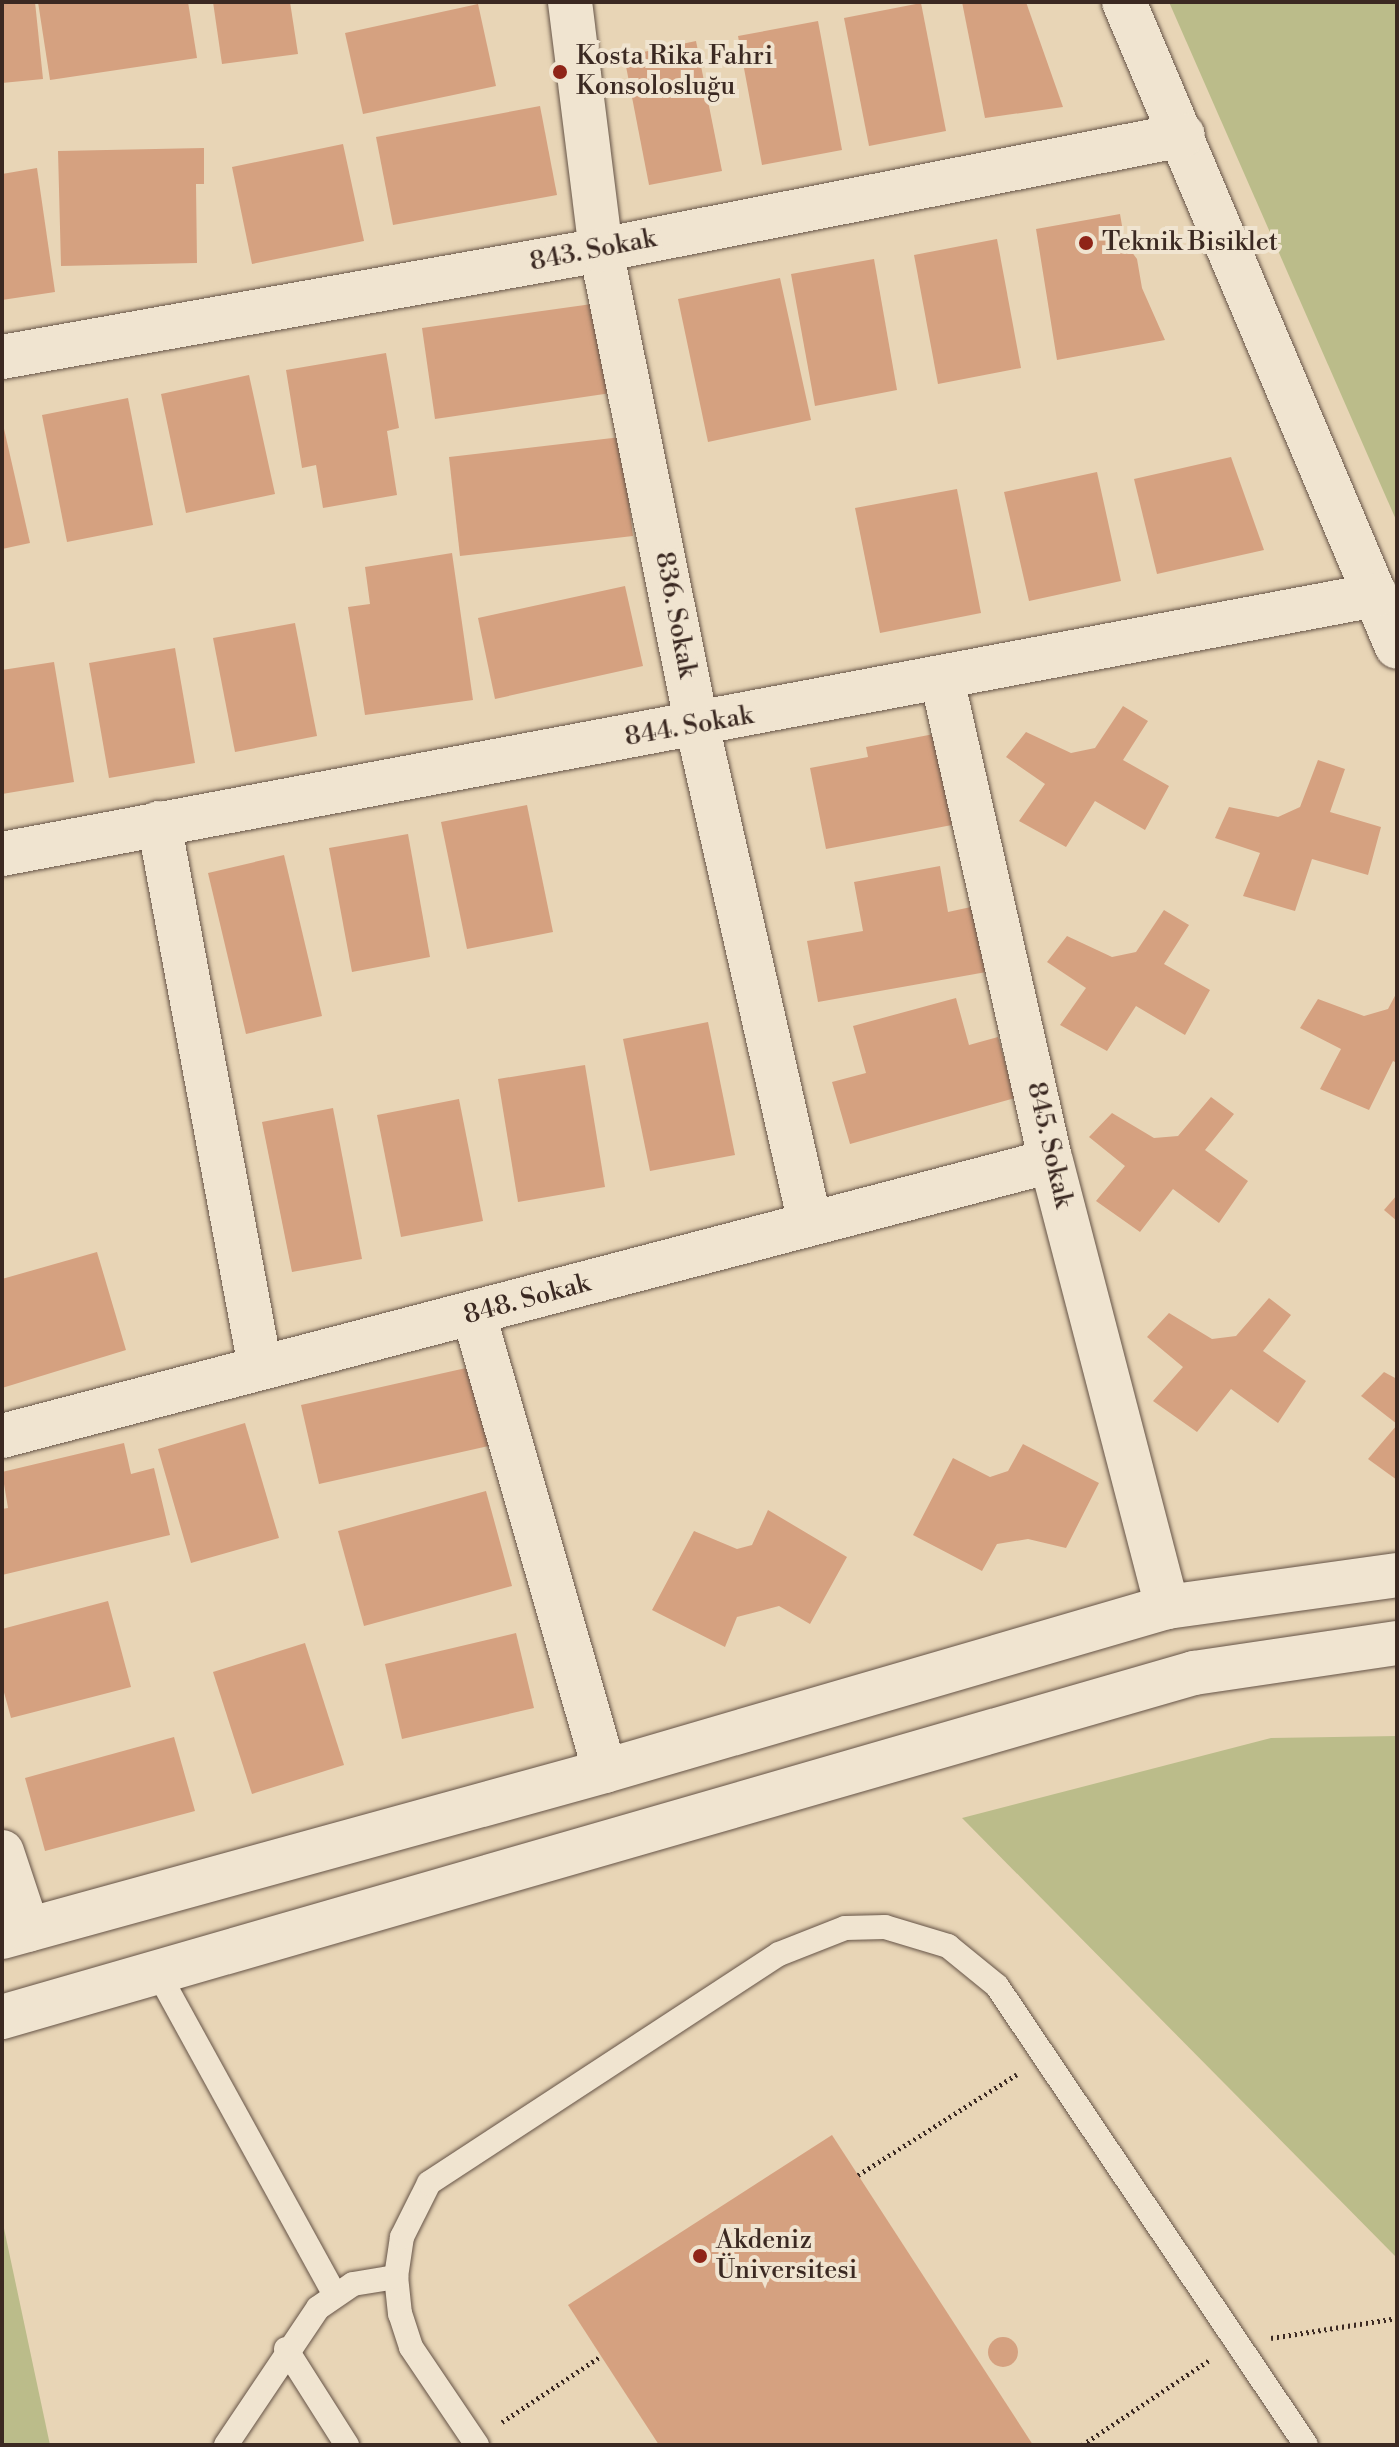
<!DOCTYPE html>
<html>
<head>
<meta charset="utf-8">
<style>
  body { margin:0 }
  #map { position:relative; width:1399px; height:2447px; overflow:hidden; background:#e8d5b6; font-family:"Libre Bodoni",serif }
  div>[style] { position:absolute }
  .green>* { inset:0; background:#bbbc8a }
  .building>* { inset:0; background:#d5a180 }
  .round { border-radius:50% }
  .path>* { height:5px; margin-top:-2.5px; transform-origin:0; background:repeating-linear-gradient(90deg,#3b2922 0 2px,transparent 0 6px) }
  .roads { filter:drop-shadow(0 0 2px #665447) drop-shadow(0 0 2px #665447) }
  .lane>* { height:24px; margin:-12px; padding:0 12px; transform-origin:12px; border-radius:12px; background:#f0e4d0 }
  .street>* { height:44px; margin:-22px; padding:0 22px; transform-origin:22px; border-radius:22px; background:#f0e4d0 }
  .secondary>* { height:44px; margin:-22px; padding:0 22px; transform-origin:22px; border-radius:22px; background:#f0e4d0 }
  .dots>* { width:22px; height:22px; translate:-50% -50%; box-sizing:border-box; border:4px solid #f0e4d0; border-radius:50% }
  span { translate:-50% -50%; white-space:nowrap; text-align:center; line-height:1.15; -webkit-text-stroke:8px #f0e4d0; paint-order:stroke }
  .poi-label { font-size:26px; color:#3b2922 }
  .left { translate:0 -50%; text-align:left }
  .street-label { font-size:26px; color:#3b2922 }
  .frame { position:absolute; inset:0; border:4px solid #3b2922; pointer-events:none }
</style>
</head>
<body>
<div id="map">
  <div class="green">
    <i style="clip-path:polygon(1169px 2px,1397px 2px,1397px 522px)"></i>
    <i style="clip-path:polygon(1397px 1736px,1397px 2258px,962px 1818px,1271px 1738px)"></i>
    <i style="clip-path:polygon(2px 2219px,50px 2445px,2px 2445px)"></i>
  </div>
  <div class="building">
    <i style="clip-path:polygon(2px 2px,35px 2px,43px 79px,2px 83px)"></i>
    <i style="clip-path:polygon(38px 2px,188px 2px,197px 58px,50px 80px)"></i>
    <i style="clip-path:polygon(213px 2px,290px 2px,298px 54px,222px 64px)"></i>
    <i style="clip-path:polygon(962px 2px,1026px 2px,1063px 107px,985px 118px)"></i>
    <i style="clip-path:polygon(921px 3px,946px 131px,869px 146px,844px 18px)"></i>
    <i style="clip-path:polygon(478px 4px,496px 86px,363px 114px,345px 33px)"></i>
    <i style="clip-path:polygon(818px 21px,842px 150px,762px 165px,738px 36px)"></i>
    <i style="clip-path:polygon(696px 41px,722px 171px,649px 185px,624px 56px)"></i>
    <i style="clip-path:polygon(540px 106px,557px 195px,393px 225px,376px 137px)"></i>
    <i style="clip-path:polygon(343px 144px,364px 241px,252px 264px,232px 167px)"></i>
    <i style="clip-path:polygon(204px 148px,204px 184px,196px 184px,197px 263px,61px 266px,58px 151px)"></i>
    <i style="clip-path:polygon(37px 168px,55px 292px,2px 300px,2px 174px)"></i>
    <i style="clip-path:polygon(1120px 214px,1125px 243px,1137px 259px,1142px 288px,1165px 340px,1057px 360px,1036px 229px)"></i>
    <i style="clip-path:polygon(997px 239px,1021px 368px,938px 384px,914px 255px)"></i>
    <i style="clip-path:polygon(874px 259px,897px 390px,815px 406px,791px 274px)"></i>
    <i style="clip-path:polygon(780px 278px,811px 420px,708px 442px,678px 299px)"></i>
    <i style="clip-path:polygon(599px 303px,611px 393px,435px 419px,422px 328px)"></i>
    <i style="clip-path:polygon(386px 353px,399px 428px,387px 431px,397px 495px,323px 508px,316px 465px,302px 468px,286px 370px)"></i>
    <i style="clip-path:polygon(249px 375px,275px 494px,186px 513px,161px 394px)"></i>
    <i style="clip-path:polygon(128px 398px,153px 525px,67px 542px,42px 415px)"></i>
    <i style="clip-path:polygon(2px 420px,30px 543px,2px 549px)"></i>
    <i style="clip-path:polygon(621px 437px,633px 536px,460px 556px,449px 457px)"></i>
    <i style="clip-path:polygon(1231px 457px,1264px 550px,1157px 574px,1134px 479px)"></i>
    <i style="clip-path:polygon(1097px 472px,1121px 581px,1029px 601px,1004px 492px)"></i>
    <i style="clip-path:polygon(957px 489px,981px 613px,880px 633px,855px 508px)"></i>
    <i style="clip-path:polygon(452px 553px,473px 700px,365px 715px,348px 607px,370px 604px,365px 567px)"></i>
    <i style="clip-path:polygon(625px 586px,643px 666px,495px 699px,478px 618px)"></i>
    <i style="clip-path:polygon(295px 623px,317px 736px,235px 752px,213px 638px)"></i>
    <i style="clip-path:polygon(175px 648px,195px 763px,109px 778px,89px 663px)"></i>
    <i style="clip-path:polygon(54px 662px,74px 782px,2px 794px,2px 670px)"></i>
    <i style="clip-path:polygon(1123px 706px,1148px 721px,1123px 760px,1169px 786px,1145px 830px,1095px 801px,1066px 847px,1019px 821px,1045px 784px,1006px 757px,1026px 732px,1071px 753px,1095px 748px)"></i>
    <i style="clip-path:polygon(934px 734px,952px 825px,826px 849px,810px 768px,868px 757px,866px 747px)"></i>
    <i style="clip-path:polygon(1318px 760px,1345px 769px,1330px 812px,1381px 827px,1368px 875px,1312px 859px,1295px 911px,1243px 896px,1260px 853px,1215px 838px,1229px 807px,1278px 817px,1300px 807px)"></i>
    <i style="clip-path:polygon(527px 805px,553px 932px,467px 949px,441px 822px)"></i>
    <i style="clip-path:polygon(408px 834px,430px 957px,352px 972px,329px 848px)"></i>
    <i style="clip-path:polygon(284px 855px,322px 1016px,246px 1034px,208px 873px)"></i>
    <i style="clip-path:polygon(940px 866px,948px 912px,980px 905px,992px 971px,818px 1002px,807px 941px,863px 931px,854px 882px)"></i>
    <i style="clip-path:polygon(1164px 910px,1189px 925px,1164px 964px,1210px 990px,1185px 1035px,1136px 1006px,1107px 1051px,1060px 1025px,1086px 988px,1047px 962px,1067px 936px,1112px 957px,1136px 952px)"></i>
    <i style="clip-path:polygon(1397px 992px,1397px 1063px,1393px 1061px,1369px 1110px,1320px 1089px,1341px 1049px,1300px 1028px,1318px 999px,1364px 1016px,1388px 1009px)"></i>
    <i style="clip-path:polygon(956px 998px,969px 1045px,998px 1037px,1015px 1098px,850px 1144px,832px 1082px,866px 1073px,853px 1026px)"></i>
    <i style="clip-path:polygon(708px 1022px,735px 1155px,650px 1171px,623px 1039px)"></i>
    <i style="clip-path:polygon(585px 1065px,605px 1187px,518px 1202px,498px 1079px)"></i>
    <i style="clip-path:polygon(1211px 1097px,1234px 1114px,1205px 1150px,1248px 1181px,1219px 1223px,1173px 1189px,1140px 1232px,1096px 1201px,1125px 1166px,1089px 1137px,1112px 1113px,1154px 1138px,1178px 1136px)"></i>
    <i style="clip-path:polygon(459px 1099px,483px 1221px,401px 1237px,377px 1115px)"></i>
    <i style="clip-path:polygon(333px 1108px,362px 1259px,292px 1272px,262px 1122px)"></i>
    <i style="clip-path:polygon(1397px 1195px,1397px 1221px,1384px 1210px)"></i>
    <i style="clip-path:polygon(97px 1252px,126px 1350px,2px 1388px,2px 1279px)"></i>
    <i style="clip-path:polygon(1269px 1298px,1291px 1315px,1263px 1351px,1306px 1381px,1278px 1423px,1231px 1389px,1197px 1432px,1153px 1401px,1183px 1367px,1147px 1337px,1169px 1313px,1212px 1339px,1236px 1336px)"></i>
    <i style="clip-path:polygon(475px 1366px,493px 1445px,319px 1484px,301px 1405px)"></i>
    <i style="clip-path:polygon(1384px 1372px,1397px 1379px,1397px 1424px,1361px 1396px)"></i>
    <i style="clip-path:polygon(245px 1423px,279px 1538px,191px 1563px,158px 1449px)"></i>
    <i style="clip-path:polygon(1397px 1425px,1397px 1480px,1368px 1459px)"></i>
    <i style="clip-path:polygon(124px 1443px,131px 1474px,154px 1468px,170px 1535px,2px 1575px,2px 1509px,8px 1508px,2px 1472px)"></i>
    <i style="clip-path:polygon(1023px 1444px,1099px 1483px,1066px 1548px,1028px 1539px,997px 1544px,982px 1571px,913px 1535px,953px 1458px,990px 1477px,1008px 1471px)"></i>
    <i style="clip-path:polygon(486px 1491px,512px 1586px,364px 1626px,338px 1531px)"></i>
    <i style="clip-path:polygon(768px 1510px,847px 1557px,810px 1624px,779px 1606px,737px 1617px,725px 1647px,652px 1610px,694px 1531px,737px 1549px,752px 1545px)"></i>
    <i style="clip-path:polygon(108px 1601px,131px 1687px,11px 1718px,2px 1685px,2px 1629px)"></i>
    <i style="clip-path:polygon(516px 1633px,534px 1708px,402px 1739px,385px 1664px)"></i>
    <i style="clip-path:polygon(305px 1643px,344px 1765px,252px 1794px,213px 1672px)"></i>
    <i style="clip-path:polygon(174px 1737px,195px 1811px,45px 1851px,25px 1778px)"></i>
    <i style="clip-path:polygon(832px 2135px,858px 2175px,1033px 2445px,659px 2445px,601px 2356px,568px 2305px)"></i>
    <i class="round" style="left:988px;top:2337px;width:30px;height:30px"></i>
  </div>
  <div class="path">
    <i style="left:858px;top:2175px;width:188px;rotate:-32.4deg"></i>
    <i style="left:1271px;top:2338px;width:128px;rotate:-9deg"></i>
    <i style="left:502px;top:2422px;width:119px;rotate:-33.7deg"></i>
    <i style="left:1082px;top:2445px;width:155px;rotate:-33.7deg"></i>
  </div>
  <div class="roads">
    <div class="lane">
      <i style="left:158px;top:1973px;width:367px;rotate:61.2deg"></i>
      <i style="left:286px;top:2349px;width:114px;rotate:57.6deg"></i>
      <i style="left:226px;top:2445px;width:165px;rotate:-56.1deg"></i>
      <i style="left:318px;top:2308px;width:42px;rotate:-34.4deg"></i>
      <i style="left:353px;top:2284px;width:44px;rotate:-9.2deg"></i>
      <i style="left:477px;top:2445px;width:118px;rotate:-124deg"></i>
      <i style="left:411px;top:2347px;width:35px;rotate:-108deg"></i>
      <i style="left:400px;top:2314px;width:37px;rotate:-96deg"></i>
      <i style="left:396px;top:2277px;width:40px;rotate:-81.5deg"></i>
      <i style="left:402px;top:2237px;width:60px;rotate:-63.4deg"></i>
      <i style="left:429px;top:2183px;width:418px;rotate:-33.2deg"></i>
      <i style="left:779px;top:1954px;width:71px;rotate:-21.5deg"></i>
      <i style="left:845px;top:1928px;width:40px;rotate:-1.4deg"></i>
      <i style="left:885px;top:1927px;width:66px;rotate:16.8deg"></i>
      <i style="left:948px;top:1946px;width:63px;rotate:39.2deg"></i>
      <i style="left:997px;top:1986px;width:553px;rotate:56.05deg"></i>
    </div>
    <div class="street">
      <i style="left:570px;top:2px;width:250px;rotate:82.9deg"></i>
      <i style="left:601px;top:250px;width:485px;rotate:78.6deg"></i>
      <i style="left:697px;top:725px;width:511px;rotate:77.22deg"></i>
      <i style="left:1124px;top:2px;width:700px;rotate:67.06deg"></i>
      <i style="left:2px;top:357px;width:608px;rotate:-10.13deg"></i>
      <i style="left:601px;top:250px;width:593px;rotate:-11.18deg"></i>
      <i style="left:942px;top:679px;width:494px;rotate:77.3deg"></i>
      <i style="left:1051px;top:1161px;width:461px;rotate:75.4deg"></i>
      <i style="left:159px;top:823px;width:553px;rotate:79.48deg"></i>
      <i style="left:2px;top:854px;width:1398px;rotate:-10.68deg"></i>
      <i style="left:474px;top:1315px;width:474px;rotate:74deg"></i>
      <i style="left:2px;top:1436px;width:1084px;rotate:-14.69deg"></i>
      <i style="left:2px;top:1852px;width:82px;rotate:71.6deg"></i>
    </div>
    <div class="secondary">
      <i style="left:2px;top:1937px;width:625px;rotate:-15.39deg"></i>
      <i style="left:605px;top:1771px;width:585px;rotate:-16.27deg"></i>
      <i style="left:1167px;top:1607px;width:232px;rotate:-7.9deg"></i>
      <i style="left:2px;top:2017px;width:1241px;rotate:-16.1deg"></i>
      <i style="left:1194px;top:1673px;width:205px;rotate:-8.4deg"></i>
    </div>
  </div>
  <div class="dots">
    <i style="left:560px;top:72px;background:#8f2418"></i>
    <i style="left:1086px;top:243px;background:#8f2418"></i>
    <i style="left:700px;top:2256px;background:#8f2418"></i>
  </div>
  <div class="poi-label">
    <span class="left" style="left:576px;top:72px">Kosta Rika Fahri<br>Konsolosluğu</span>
    <span class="left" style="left:1102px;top:243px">Teknik Bisiklet</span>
    <span class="left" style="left:716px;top:2256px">Akdeniz<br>Üniversitesi</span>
  </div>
  <div class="street-label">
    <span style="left:593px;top:251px;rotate:-11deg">843. Sokak</span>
    <span style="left:675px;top:615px;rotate:79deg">836. Sokak</span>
    <span style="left:689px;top:727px;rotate:-10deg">844. Sokak</span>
    <span style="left:1049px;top:1145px;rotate:77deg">845. Sokak</span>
    <span style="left:527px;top:1300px;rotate:-15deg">848. Sokak</span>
  </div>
  <div class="frame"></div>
</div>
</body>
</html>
